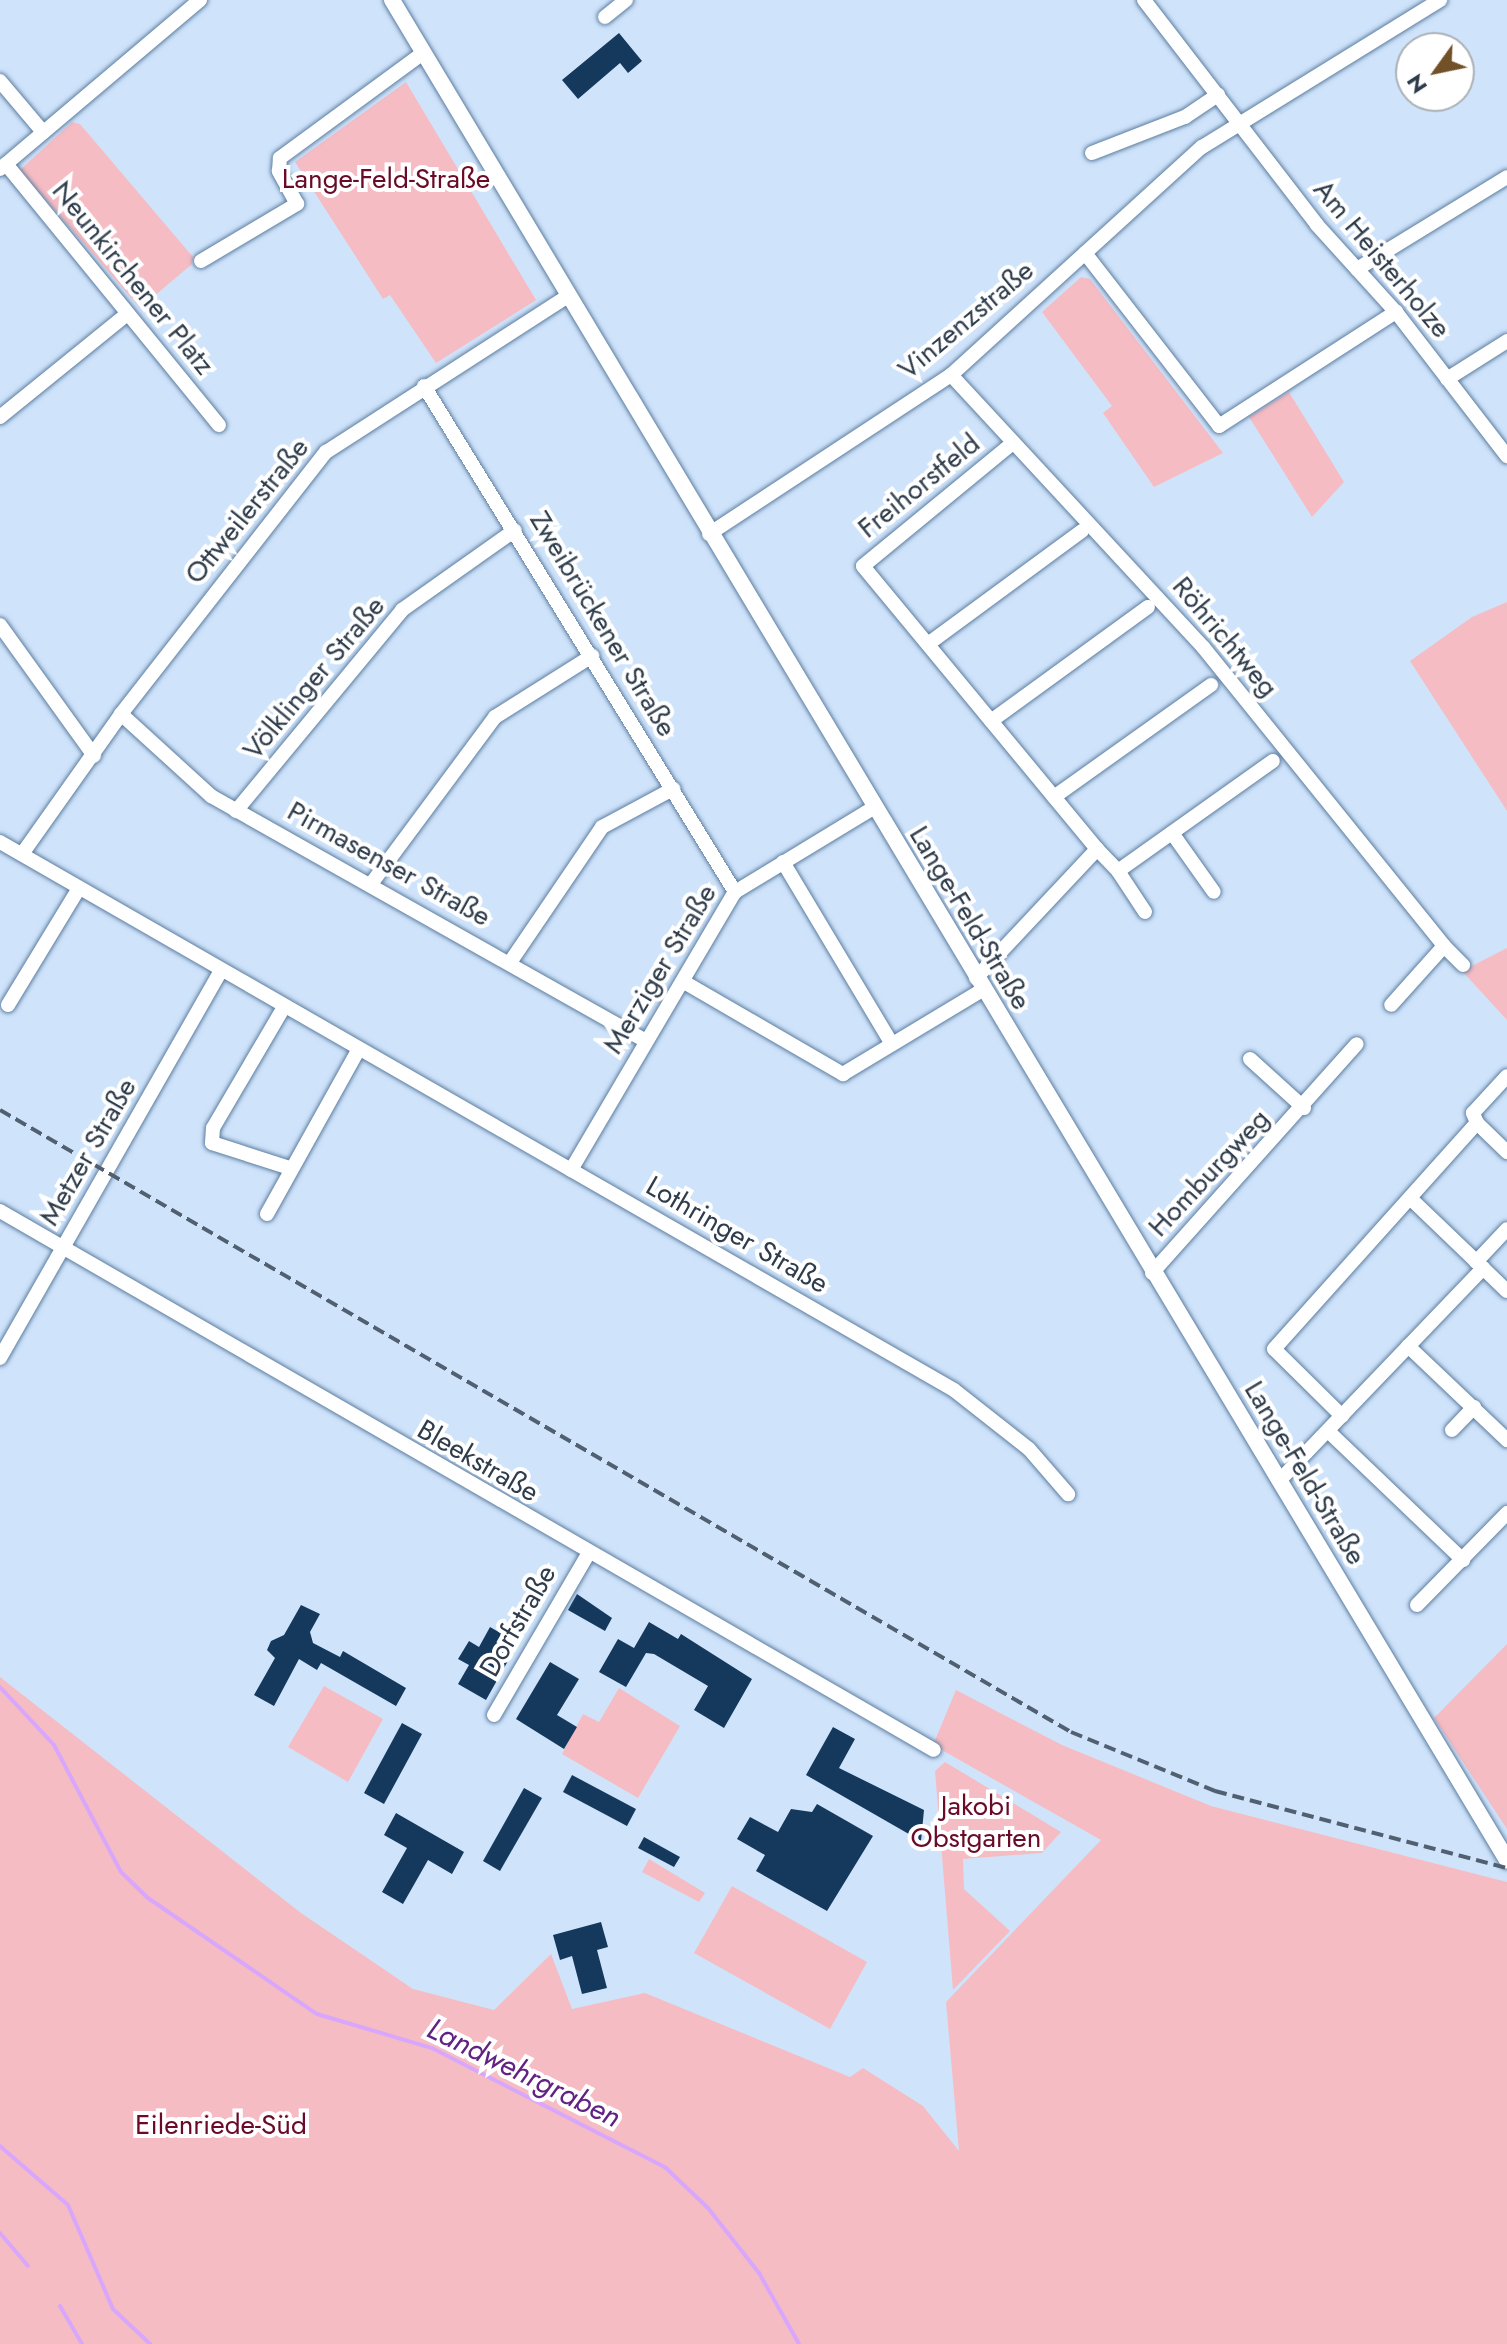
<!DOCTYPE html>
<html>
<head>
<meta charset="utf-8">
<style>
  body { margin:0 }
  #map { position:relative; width:1507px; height:2344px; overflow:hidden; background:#cfe4fb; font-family:Jost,sans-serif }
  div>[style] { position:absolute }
  .green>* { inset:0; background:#f6bcc3 }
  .stream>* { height:4px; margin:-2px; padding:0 2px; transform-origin:2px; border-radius:2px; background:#d8a7fb }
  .building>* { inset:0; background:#14395d }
  .roads { filter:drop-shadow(0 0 2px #5d7da0) drop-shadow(0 0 2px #5d7da0) }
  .minor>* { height:14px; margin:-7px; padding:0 7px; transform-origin:7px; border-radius:7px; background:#fff }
  .tertiary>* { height:16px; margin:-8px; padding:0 8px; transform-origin:8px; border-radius:8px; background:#fff }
  .rail>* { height:4px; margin-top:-2px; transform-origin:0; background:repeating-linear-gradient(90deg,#516071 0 12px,transparent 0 18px) }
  span { translate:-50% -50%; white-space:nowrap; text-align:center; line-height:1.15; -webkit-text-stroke:8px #fff; paint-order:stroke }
  .park-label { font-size:28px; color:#690b28 }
  .street-label { font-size:28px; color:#2e3c4b }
  .water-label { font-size:30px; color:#612283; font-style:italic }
  .north { position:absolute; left:1395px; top:32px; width:80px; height:80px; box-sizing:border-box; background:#fff; border:2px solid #abb1b7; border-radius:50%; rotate:237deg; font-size:22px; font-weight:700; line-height:32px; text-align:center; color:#2e3c4b }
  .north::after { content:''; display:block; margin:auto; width:28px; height:36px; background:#725128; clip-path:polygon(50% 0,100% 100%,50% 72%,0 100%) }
</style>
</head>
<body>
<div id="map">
  <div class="green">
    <i style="clip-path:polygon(406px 82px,536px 300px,436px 363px,390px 295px,383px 299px,295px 162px)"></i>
    <i style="clip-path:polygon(72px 122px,80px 124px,193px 257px,192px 264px,140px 308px,20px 170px)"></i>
    <i style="clip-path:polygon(1081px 277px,1090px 279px,1223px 453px,1154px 487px,1103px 413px,1112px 406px,1042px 312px)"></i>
    <i style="clip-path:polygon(1289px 392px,1344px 482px,1312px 517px,1249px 417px)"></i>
    <i style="clip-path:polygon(1507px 602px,1507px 811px,1410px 661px,1472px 617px)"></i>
    <i style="clip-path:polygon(1507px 948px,1507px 1020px,1462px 971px)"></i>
    <i style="clip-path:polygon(1507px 1644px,1507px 1829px,1434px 1718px)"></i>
    <i style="clip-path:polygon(0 1677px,301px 1913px,413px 1989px,494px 2010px,551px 1954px,572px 2009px,645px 1993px,850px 2077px,863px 2068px,923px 2106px,959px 2151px,946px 2002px,1101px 1840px,933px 1745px,956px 1690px,1062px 1745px,1211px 1806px,1507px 1882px,1507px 2344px,0 2344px)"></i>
    <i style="clip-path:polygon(324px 1686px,383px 1719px,348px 1782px,288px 1747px)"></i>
    <i style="clip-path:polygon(619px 1688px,680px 1726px,638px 1798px,562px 1754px,583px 1714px,599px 1722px)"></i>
    <i style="clip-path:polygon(945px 1762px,1061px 1832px,1042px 1853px,963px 1859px,964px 1889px,1010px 1931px,953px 1990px,935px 1771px)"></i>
    <i style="clip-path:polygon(649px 1859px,705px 1893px,699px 1902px,642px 1872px)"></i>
    <i style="clip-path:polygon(732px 1886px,867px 1962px,830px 2029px,694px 1953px)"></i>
  </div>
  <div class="stream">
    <i style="left:0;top:1687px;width:79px;rotate:47deg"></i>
    <i style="left:54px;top:1745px;width:144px;rotate:62.2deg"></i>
    <i style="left:121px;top:1872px;width:37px;rotate:44deg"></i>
    <i style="left:148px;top:1898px;width:205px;rotate:34.5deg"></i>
    <i style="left:317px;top:2014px;width:120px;rotate:16.5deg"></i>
    <i style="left:432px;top:2048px;width:263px;rotate:27.1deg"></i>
    <i style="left:666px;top:2168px;width:58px;rotate:43.6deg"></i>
    <i style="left:708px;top:2208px;width:83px;rotate:51.9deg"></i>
    <i style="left:759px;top:2273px;width:81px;rotate:60.6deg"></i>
    <i style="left:0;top:2146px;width:90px;rotate:40.9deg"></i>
    <i style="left:68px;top:2205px;width:113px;rotate:66.6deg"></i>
    <i style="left:113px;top:2309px;width:51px;rotate:43.4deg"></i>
    <i style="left:0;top:2233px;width:43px;rotate:49.7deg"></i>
    <i style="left:60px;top:2306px;width:44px;rotate:59.9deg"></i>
  </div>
  <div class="building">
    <i style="clip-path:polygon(619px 33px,642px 61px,628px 73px,620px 63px,578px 99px,562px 80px)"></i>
    <i style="clip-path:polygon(577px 1594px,612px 1618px,605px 1631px,568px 1610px)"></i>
    <i style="clip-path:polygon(301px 1605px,320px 1614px,310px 1632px,313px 1643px,340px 1657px,343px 1651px,406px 1688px,396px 1706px,321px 1663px,317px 1670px,299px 1659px,274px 1706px,254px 1695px,275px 1658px,267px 1650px,271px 1641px,284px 1635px)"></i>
    <i style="clip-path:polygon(649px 1622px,678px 1639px,681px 1634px,752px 1679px,724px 1728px,694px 1710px,708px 1686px,654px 1654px,646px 1653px,626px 1687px,599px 1672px,618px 1639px,634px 1648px)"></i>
    <i style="clip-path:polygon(490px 1627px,518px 1643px,486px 1700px,458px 1684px,469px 1665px,458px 1659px,469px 1641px,479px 1647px)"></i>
    <i style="clip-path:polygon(550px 1662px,579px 1679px,557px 1715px,577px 1727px,564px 1749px,516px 1719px)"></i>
    <i style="clip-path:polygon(402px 1723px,422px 1734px,384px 1804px,364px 1793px)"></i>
    <i style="clip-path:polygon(833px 1727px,855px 1739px,839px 1768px,924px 1810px,921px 1841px,806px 1775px)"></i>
    <i style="clip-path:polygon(572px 1775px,636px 1809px,627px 1826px,563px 1792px)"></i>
    <i style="clip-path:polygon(524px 1788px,542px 1798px,500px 1871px,483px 1861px)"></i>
    <i style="clip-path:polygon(817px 1804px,873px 1836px,827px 1911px,756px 1871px,765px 1855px,737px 1839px,750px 1817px,778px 1832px,791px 1809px,812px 1812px)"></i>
    <i style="clip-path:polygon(396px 1813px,464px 1852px,452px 1874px,428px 1860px,403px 1904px,382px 1892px,407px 1848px,384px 1835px)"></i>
    <i style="clip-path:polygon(644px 1837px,680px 1857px,674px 1867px,638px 1848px)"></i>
    <i style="clip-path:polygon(601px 1922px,608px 1947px,597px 1950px,607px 1988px,582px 1994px,572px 1956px,560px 1960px,553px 1935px)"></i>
  </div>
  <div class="roads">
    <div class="minor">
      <i style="left:1144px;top:0;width:284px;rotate:52.4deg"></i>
      <i style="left:1317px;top:225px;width:118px;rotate:47.8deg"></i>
      <i style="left:1396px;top:312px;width:182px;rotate:52.4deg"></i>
      <i style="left:605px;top:17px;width:27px;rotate:-39deg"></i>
      <i style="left:0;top:81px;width:67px;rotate:49.9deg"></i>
      <i style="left:1092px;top:153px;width:100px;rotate:-21.2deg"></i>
      <i style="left:1185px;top:117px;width:40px;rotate:-34deg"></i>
      <i style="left:6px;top:164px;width:337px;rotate:50.8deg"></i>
      <i style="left:0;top:169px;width:262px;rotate:-40.2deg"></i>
      <i style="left:1085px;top:253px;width:219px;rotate:52.2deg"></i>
      <i style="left:1219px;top:426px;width:211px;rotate:-32.8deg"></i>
      <i style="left:201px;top:261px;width:112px;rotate:-30.7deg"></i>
      <i style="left:297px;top:204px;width:38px;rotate:-119deg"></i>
      <i style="left:279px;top:171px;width:13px;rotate:-86deg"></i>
      <i style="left:280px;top:158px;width:177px;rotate:-36.3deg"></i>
      <i style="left:1357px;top:269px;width:176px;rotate:-31.5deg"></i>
      <i style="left:951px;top:375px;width:371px;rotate:47.2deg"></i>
      <i style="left:1203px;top:647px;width:384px;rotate:51.1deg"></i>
      <i style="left:1444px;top:946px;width:79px;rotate:131.9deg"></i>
      <i style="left:1447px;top:379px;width:71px;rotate:-32.3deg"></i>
      <i style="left:424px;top:386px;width:594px;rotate:58.42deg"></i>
      <i style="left:0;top:417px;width:164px;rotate:-39deg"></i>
      <i style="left:709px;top:534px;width:290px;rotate:-33.3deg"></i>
      <i style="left:951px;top:375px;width:339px;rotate:-42.3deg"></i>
      <i style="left:1202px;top:147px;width:280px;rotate:-31.7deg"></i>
      <i style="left:0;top:625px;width:161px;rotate:54.3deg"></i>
      <i style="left:928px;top:644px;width:191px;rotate:-36.3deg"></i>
      <i style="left:121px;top:714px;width:122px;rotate:42.3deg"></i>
      <i style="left:211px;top:796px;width:499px;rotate:29.4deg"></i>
      <i style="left:991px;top:721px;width:194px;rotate:-36deg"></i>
      <i style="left:1054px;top:797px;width:193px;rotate:-35.5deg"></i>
      <i style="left:236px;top:811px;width:261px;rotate:-50.4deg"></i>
      <i style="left:402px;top:610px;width:138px;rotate:-35.3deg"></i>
      <i style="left:1172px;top:833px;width:72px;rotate:54.6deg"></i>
      <i style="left:0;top:842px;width:1100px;rotate:29.87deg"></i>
      <i style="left:954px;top:1390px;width:95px;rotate:38.2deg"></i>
      <i style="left:1029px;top:1449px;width:60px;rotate:49.1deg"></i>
      <i style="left:1097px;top:849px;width:30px;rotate:46deg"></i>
      <i style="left:1118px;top:871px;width:190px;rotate:-35.4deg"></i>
      <i style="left:22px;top:854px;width:171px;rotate:-54.7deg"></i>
      <i style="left:121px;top:714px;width:333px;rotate:-52deg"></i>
      <i style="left:326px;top:452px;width:288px;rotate:-32.8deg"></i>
      <i style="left:783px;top:862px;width:212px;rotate:59.1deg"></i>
      <i style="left:1118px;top:871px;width:49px;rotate:56.6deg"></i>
      <i style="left:371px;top:884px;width:208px;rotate:-53.4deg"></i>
      <i style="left:495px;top:717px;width:115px;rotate:-32.2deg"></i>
      <i style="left:1444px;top:946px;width:27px;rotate:45deg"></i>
      <i style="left:511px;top:961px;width:162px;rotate:-55.8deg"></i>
      <i style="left:602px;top:827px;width:81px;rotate:-28.2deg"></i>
      <i style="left:976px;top:978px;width:177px;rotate:-46.8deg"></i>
      <i style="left:1097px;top:849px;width:367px;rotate:-129.6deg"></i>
      <i style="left:863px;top:566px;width:194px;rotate:-39.4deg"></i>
      <i style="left:684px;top:982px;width:184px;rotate:30.1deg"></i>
      <i style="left:843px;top:1074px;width:162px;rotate:-31.1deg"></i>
      <i style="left:8px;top:1005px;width:137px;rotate:-58.7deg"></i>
      <i style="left:284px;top:1007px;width:140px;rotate:120.4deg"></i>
      <i style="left:213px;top:1128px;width:15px;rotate:94deg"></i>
      <i style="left:212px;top:1143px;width:82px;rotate:17.8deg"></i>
      <i style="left:1250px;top:1059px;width:73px;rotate:42.2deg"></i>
      <i style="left:1477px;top:1123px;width:42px;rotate:44deg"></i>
      <i style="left:571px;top:1170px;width:323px;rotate:-59.5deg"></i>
      <i style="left:735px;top:892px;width:162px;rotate:-31.3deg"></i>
      <i style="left:1410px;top:1198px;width:101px;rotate:43.8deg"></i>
      <i style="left:0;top:1211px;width:1078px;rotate:29.99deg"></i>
      <i style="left:267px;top:1214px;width:189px;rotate:-60.9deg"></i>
      <i style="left:1476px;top:1262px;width:45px;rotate:-46.8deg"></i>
      <i style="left:1152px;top:1273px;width:307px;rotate:-48.2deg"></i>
      <i style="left:1408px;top:1346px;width:137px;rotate:43.5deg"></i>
      <i style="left:0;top:1358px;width:446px;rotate:-60.3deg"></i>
      <i style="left:1342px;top:1416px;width:95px;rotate:-135.4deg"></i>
      <i style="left:1274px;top:1349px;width:304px;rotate:-48.1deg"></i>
      <i style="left:1477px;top:1123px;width:11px;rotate:-112deg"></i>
      <i style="left:1473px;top:1113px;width:50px;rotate:-47.4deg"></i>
      <i style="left:1452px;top:1430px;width:32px;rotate:-46deg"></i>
      <i style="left:1328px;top:1431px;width:187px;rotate:43.7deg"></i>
      <i style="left:1279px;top:1481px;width:295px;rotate:-46.2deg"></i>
      <i style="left:1483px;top:1268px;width:33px;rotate:44deg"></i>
      <i style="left:1417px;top:1605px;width:129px;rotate:-45.6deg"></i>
      <i style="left:494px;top:1715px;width:186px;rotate:-59.7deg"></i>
    </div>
    <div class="tertiary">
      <i style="left:392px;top:0;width:2169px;rotate:59.06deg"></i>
    </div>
  </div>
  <div class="rail">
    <i style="left:0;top:1110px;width:1239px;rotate:30.15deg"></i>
    <i style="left:1071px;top:1732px;width:156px;rotate:22.3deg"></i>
    <i style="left:1215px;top:1791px;width:302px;rotate:14.8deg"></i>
  </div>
  <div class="park-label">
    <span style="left:386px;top:179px">Lange-Feld-Straße</span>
    <span style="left:976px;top:1822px">Jakobi<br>Obstgarten</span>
    <span style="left:221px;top:2125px">Eilenriede-Süd</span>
  </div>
  <div class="street-label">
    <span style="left:1382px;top:259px;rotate:50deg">Am Heisterholze</span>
    <span style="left:133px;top:278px;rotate:51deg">Neunkirchener Platz</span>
    <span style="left:966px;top:320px;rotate:-40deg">Vinzenzstraße</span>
    <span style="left:919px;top:486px;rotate:-39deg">Freihorstfeld</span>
    <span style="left:247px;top:511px;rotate:-51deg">Ottweilerstraße</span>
    <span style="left:603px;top:624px;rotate:59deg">Zweibrückener Straße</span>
    <span style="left:1225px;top:637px;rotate:50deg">Röhrichtweg</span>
    <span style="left:314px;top:678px;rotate:-50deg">Völklinger Straße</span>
    <span style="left:389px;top:864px;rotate:29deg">Pirmasenser Straße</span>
    <span style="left:970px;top:918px;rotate:59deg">Lange-Feld-Straße</span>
    <span style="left:660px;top:969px;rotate:-59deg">Merziger Straße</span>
    <span style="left:88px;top:1152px;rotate:-60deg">Metzer Straße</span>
    <span style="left:1209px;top:1173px;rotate:-47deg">Homburgweg</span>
    <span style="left:737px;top:1235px;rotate:30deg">Lothringer Straße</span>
    <span style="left:478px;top:1461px;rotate:30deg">Bleekstraße</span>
    <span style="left:1305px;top:1473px;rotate:59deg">Lange-Feld-Straße</span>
    <span style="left:518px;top:1621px;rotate:-60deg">Dorfstraße</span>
  </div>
  <div class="water-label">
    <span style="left:524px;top:2073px;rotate:26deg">Landwehrgraben</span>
  </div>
  <div class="north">N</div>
</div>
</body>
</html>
